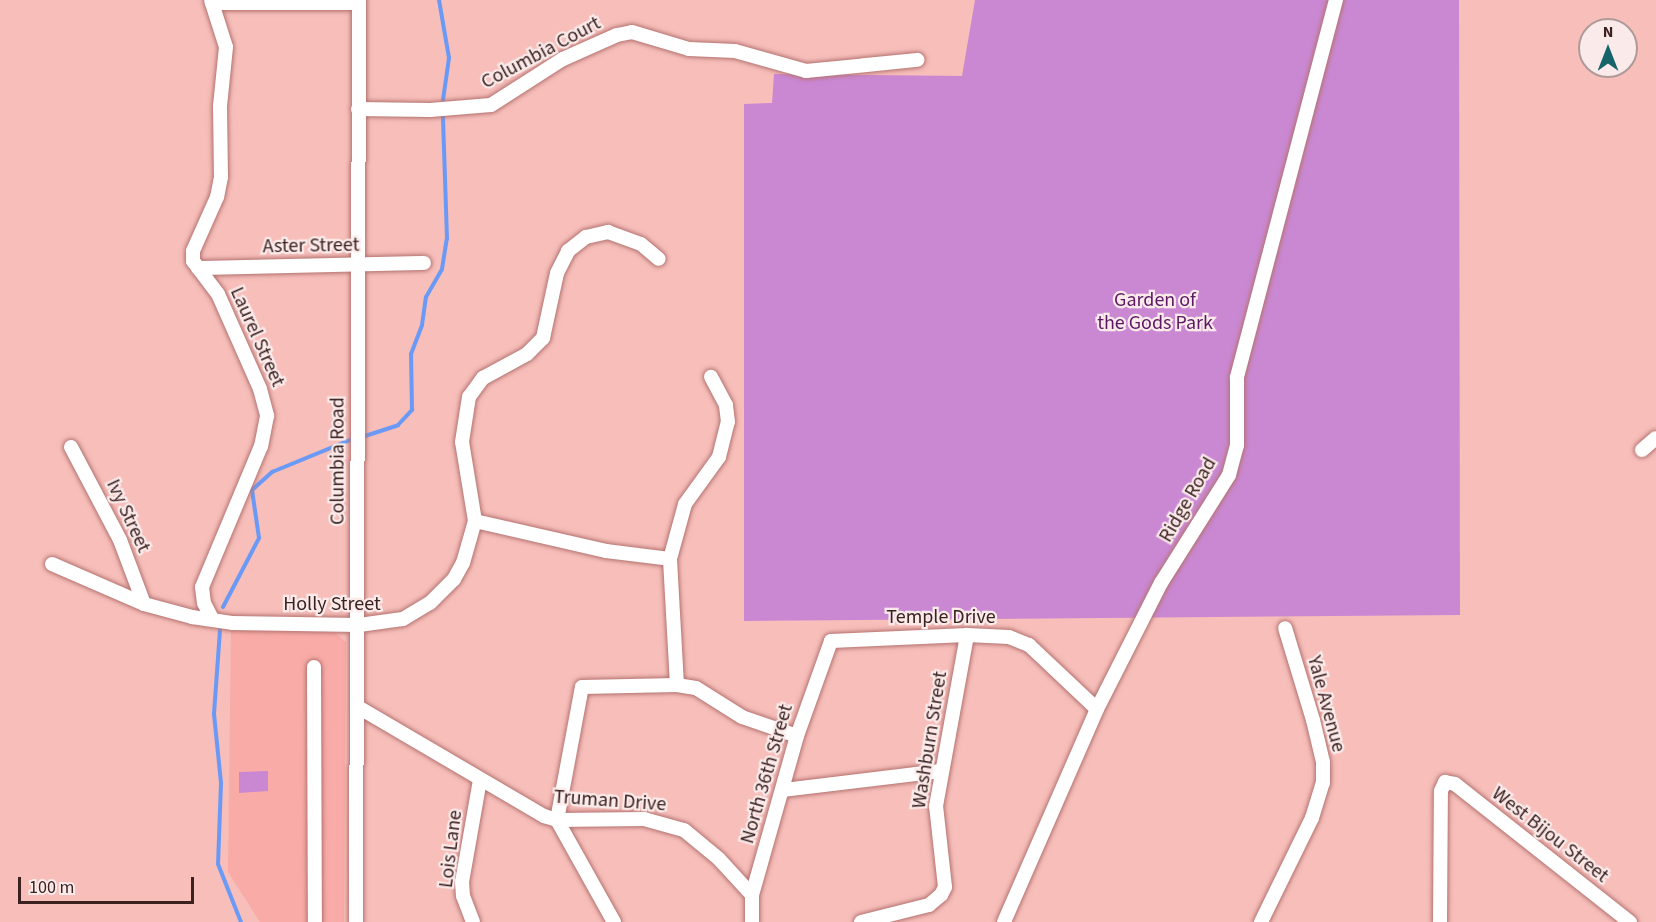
<!DOCTYPE html>
<html>
<head>
<meta charset="utf-8">
<style>
  body { margin:0 }
  #map { position:relative; width:1656px; height:922px; overflow:hidden; background:#f7beba; font-family:"Source Sans 3",sans-serif }
  div>[style] { position:absolute }
  .built>* { inset:0; background:#f9aba7 }
  .green>* { inset:0; background:#ca88d3 }
  .stream>* { height:4px; margin:-2px; padding:0 2px; transform-origin:2px; border-radius:2px; background:#6b9af6 }
  .roads { filter:drop-shadow(0 0 2px #b47370) drop-shadow(0 0 2px #b47370) }
  .minor>* { height:14px; margin:-7px; padding:0 7px; transform-origin:7px; border-radius:7px; background:#fff }
  span { translate:-50% -50%; white-space:nowrap; text-align:center; line-height:1.15; -webkit-text-stroke:4.5px #faebea; paint-order:stroke }
  .street-label { font-size:20px; color:#3b2120 }
  .park-label { font-size:20px; color:#5c1765 }
  .north { position:absolute; left:1578px; top:18px; width:60px; height:60px; box-sizing:border-box; background:#faebea; border:2px solid #ae9a99; border-radius:50%; rotate:0deg; font-size:16px; font-weight:700; line-height:24px; text-align:center; color:#3b2120 }
  .north::after { content:''; display:block; margin:auto; width:21px; height:27px; background:#15646a; clip-path:polygon(50% 0,100% 100%,50% 72%,0 100%) }
  .scale { position:absolute; left:18px; top:877px; width:176px; height:27px; box-sizing:border-box; border:3px solid #3b2120; border-top:0; padding-left:8px; font-size:18px; line-height:21px; white-space:nowrap; color:#3b2120; -webkit-text-stroke:4px #faebea; paint-order:stroke }
</style>
</head>
<body>
<div id="map">
  <div class="built">
    <i style="clip-path:polygon(231px 628px,333px 631px,346px 642px,344px 922px,260px 922px,228px 872px)"></i>
  </div>
  <div class="green">
    <i style="clip-path:polygon(975px 0,1459px 0,1460px 615px,744px 621px,744px 104px,772px 103px,774px 74px,962px 76px)"></i>
    <i style="clip-path:polygon(268px 771px,268px 791px,239px 793px,239px 772px)"></i>
  </div>
  <div class="stream">
    <i style="left:439px;top:0;width:59px;rotate:80.2deg"></i>
    <i style="left:449px;top:58px;width:42px;rotate:98.1deg"></i>
    <i style="left:362px;top:437px;width:38px;rotate:-18deg"></i>
    <i style="left:398px;top:425px;width:21px;rotate:-47deg"></i>
    <i style="left:412px;top:410px;width:56px;rotate:-91deg"></i>
    <i style="left:411px;top:354px;width:31px;rotate:-69deg"></i>
    <i style="left:422px;top:325px;width:28px;rotate:-82deg"></i>
    <i style="left:426px;top:297px;width:32px;rotate:-60deg"></i>
    <i style="left:442px;top:269px;width:30px;rotate:-81deg"></i>
    <i style="left:447px;top:239px;width:123px;rotate:-91.9deg"></i>
    <i style="left:223px;top:607px;width:78px;rotate:-62.4deg"></i>
    <i style="left:259px;top:538px;width:49px;rotate:-98.3deg"></i>
    <i style="left:252px;top:490px;width:27px;rotate:-42deg"></i>
    <i style="left:272px;top:472px;width:90px;rotate:-22.3deg"></i>
    <i style="left:220px;top:630px;width:84px;rotate:94.1deg"></i>
    <i style="left:214px;top:714px;width:69px;rotate:84.2deg"></i>
    <i style="left:221px;top:783px;width:81px;rotate:92.1deg"></i>
    <i style="left:218px;top:864px;width:62px;rotate:68.4deg"></i>
  </div>
  <div class="roads">
    <div class="minor">
      <i style="left:211px;top:0;width:49px;rotate:72.3deg"></i>
      <i style="left:226px;top:47px;width:59px;rotate:95.8deg"></i>
      <i style="left:220px;top:106px;width:71px;rotate:89.2deg"></i>
      <i style="left:221px;top:177px;width:20px;rotate:101deg"></i>
      <i style="left:217px;top:197px;width:59px;rotate:114deg"></i>
      <i style="left:193px;top:251px;width:10px;rotate:90deg"></i>
      <i style="left:193px;top:261px;width:41px;rotate:52.9deg"></i>
      <i style="left:218px;top:294px;width:104px;rotate:66.1deg"></i>
      <i style="left:260px;top:389px;width:28px;rotate:75deg"></i>
      <i style="left:267px;top:416px;width:31px;rotate:101deg"></i>
      <i style="left:261px;top:446px;width:153px;rotate:112.7deg"></i>
      <i style="left:202px;top:587px;width:16px;rotate:83deg"></i>
      <i style="left:204px;top:603px;width:18px;rotate:63deg"></i>
      <i style="left:212px;top:3px;width:147px"></i>
      <i style="left:358px;top:109px;width:72px;rotate:0.8deg"></i>
      <i style="left:430px;top:110px;width:61px;rotate:-4.7deg"></i>
      <i style="left:491px;top:105px;width:85px;rotate:-32.6deg"></i>
      <i style="left:563px;top:59px;width:59px;rotate:-24deg"></i>
      <i style="left:617px;top:35px;width:15px;rotate:-11deg"></i>
      <i style="left:632px;top:32px;width:59px;rotate:16.6deg"></i>
      <i style="left:689px;top:49px;width:46px;rotate:2.5deg"></i>
      <i style="left:735px;top:51px;width:74px;rotate:15.7deg"></i>
      <i style="left:806px;top:71px;width:112px;rotate:-5.7deg"></i>
      <i style="left:198px;top:268px;width:226px;rotate:-1.3deg"></i>
      <i style="left:71px;top:447px;width:105px;rotate:62.2deg"></i>
      <i style="left:120px;top:540px;width:68px;rotate:69.4deg"></i>
      <i style="left:1642px;top:450px;width:18px;rotate:-41deg"></i>
      <i style="left:475px;top:521px;width:80px;rotate:-99.3deg"></i>
      <i style="left:462px;top:442px;width:46px;rotate:-81.2deg"></i>
      <i style="left:469px;top:397px;width:24px;rotate:-54deg"></i>
      <i style="left:483px;top:378px;width:50px;rotate:-28.6deg"></i>
      <i style="left:527px;top:354px;width:23px;rotate:-45deg"></i>
      <i style="left:543px;top:338px;width:66px;rotate:-77.8deg"></i>
      <i style="left:557px;top:273px;width:25px;rotate:-63deg"></i>
      <i style="left:568px;top:251px;width:23px;rotate:-38deg"></i>
      <i style="left:586px;top:237px;width:23px;rotate:-13deg"></i>
      <i style="left:608px;top:232px;width:35px;rotate:20deg"></i>
      <i style="left:641px;top:244px;width:23px;rotate:40deg"></i>
      <i style="left:52px;top:564px;width:100px;rotate:23.5deg"></i>
      <i style="left:144px;top:604px;width:50px;rotate:15.2deg"></i>
      <i style="left:192px;top:617px;width:40px;rotate:8.5deg"></i>
      <i style="left:232px;top:623px;width:127px;rotate:0.9deg"></i>
      <i style="left:359px;top:625px;width:44px;rotate:-7.8deg"></i>
      <i style="left:403px;top:619px;width:31px;rotate:-31deg"></i>
      <i style="left:430px;top:603px;width:34px;rotate:-45deg"></i>
      <i style="left:454px;top:579px;width:18px;rotate:-61deg"></i>
      <i style="left:463px;top:563px;width:44px;rotate:-74.1deg"></i>
      <i style="left:475px;top:521px;width:134px;rotate:12.9deg"></i>
      <i style="left:606px;top:551px;width:64px;rotate:7.1deg"></i>
      <i style="left:314px;top:667px;width:255px;rotate:89.8deg"></i>
      <i style="left:677px;top:685px;width:126px;rotate:-93.2deg"></i>
      <i style="left:670px;top:559px;width:57px;rotate:-74.7deg"></i>
      <i style="left:685px;top:504px;width:58px;rotate:-54.1deg"></i>
      <i style="left:719px;top:457px;width:36px;rotate:-76deg"></i>
      <i style="left:728px;top:422px;width:17px;rotate:-97deg"></i>
      <i style="left:726px;top:405px;width:32px;rotate:-118deg"></i>
      <i style="left:358px;top:707px;width:216px;rotate:30.4deg"></i>
      <i style="left:544px;top:816px;width:14px;rotate:17deg"></i>
      <i style="left:557px;top:820px;width:87px;rotate:-0.7deg"></i>
      <i style="left:644px;top:819px;width:41px;rotate:15.4deg"></i>
      <i style="left:684px;top:830px;width:45px;rotate:39.6deg"></i>
      <i style="left:719px;top:859px;width:49px;rotate:47.5deg"></i>
      <i style="left:783px;top:790px;width:158px;rotate:-6.9deg"></i>
      <i style="left:356px;top:922px;width:922px;rotate:-89.81deg"></i>
      <i style="left:473px;top:922px;width:28px;rotate:-111deg"></i>
      <i style="left:463px;top:896px;width:14px;rotate:-94deg"></i>
      <i style="left:462px;top:882px;width:104px;rotate:-80deg"></i>
      <i style="left:614px;top:922px;width:117px;rotate:-119.2deg"></i>
      <i style="left:557px;top:820px;width:135px;rotate:-79.4deg"></i>
      <i style="left:582px;top:687px;width:95px;rotate:-1.2deg"></i>
      <i style="left:677px;top:685px;width:19px;rotate:9deg"></i>
      <i style="left:696px;top:688px;width:54px;rotate:32.2deg"></i>
      <i style="left:742px;top:717px;width:58px;rotate:19.1deg"></i>
      <i style="left:752px;top:922px;width:27px;rotate:-90deg"></i>
      <i style="left:752px;top:895px;width:165px;rotate:-74.2deg"></i>
      <i style="left:797px;top:736px;width:101px;rotate:-70.3deg"></i>
      <i style="left:831px;top:641px;width:136px;rotate:-2.5deg"></i>
      <i style="left:967px;top:635px;width:42px;rotate:2.7deg"></i>
      <i style="left:1009px;top:637px;width:22px;rotate:22deg"></i>
      <i style="left:1029px;top:645px;width:93px;rotate:43.3deg"></i>
      <i style="left:861px;top:922px;width:70px;rotate:-14deg"></i>
      <i style="left:929px;top:905px;width:16px;rotate:-40deg"></i>
      <i style="left:941px;top:895px;width:9px;rotate:-63deg"></i>
      <i style="left:945px;top:887px;width:81px;rotate:-96.3deg"></i>
      <i style="left:936px;top:806px;width:174px;rotate:-79.7deg"></i>
      <i style="left:1004px;top:922px;width:232px;rotate:-66.4deg"></i>
      <i style="left:1097px;top:709px;width:141px;rotate:-63.1deg"></i>
      <i style="left:1161px;top:583px;width:128px;rotate:-57.8deg"></i>
      <i style="left:1229px;top:475px;width:31px;rotate:-75deg"></i>
      <i style="left:1237px;top:445px;width:68px;rotate:-90deg"></i>
      <i style="left:1237px;top:377px;width:390px;rotate:-75.3deg"></i>
      <i style="left:1261px;top:922px;width:116px;rotate:-63.9deg"></i>
      <i style="left:1312px;top:818px;width:37px;rotate:-73deg"></i>
      <i style="left:1323px;top:783px;width:21px;rotate:-90deg"></i>
      <i style="left:1323px;top:762px;width:43px;rotate:-103.4deg"></i>
      <i style="left:1313px;top:720px;width:96px;rotate:-106.9deg"></i>
      <i style="left:1440px;top:922px;width:131px;rotate:-89.6deg"></i>
      <i style="left:1441px;top:791px;width:10px;rotate:-66deg"></i>
      <i style="left:1445px;top:782px;width:10px;rotate:11deg"></i>
      <i style="left:1455px;top:784px;width:223px;rotate:38.3deg"></i>
    </div>
  </div>
  <div class="street-label">
    <span style="left:541px;top:53px;rotate:-28deg">Columbia Court</span>
    <span style="left:311px;top:246px;rotate:-1deg">Aster Street</span>
    <span style="left:257px;top:337px;rotate:66deg">Laurel Street</span>
    <span style="left:338px;top:461px;rotate:-90deg">Columbia Road</span>
    <span style="left:1188px;top:500px;rotate:-60deg">Ridge Road</span>
    <span style="left:128px;top:516px;rotate:65deg">Ivy Street</span>
    <span style="left:332px;top:604px">Holly Street</span>
    <span style="left:941px;top:617px">Temple Drive</span>
    <span style="left:1326px;top:704px;rotate:75deg">Yale Avenue</span>
    <span style="left:930px;top:740px;rotate:-81deg">Washburn Street</span>
    <span style="left:767px;top:774px;rotate:-74deg">North 36th Street</span>
    <span style="left:610px;top:801px;rotate:4deg">Truman Drive</span>
    <span style="left:1550px;top:835px;rotate:38deg">West Bijou Street</span>
    <span style="left:451px;top:849px;rotate:-83deg">Lois Lane</span>
  </div>
  <div class="park-label">
    <span style="left:1155px;top:312px">Garden of<br>the Gods Park</span>
  </div>
  <div class="north">N</div>
  <div class="scale">100 m</div>
</div>
</body>
</html>
